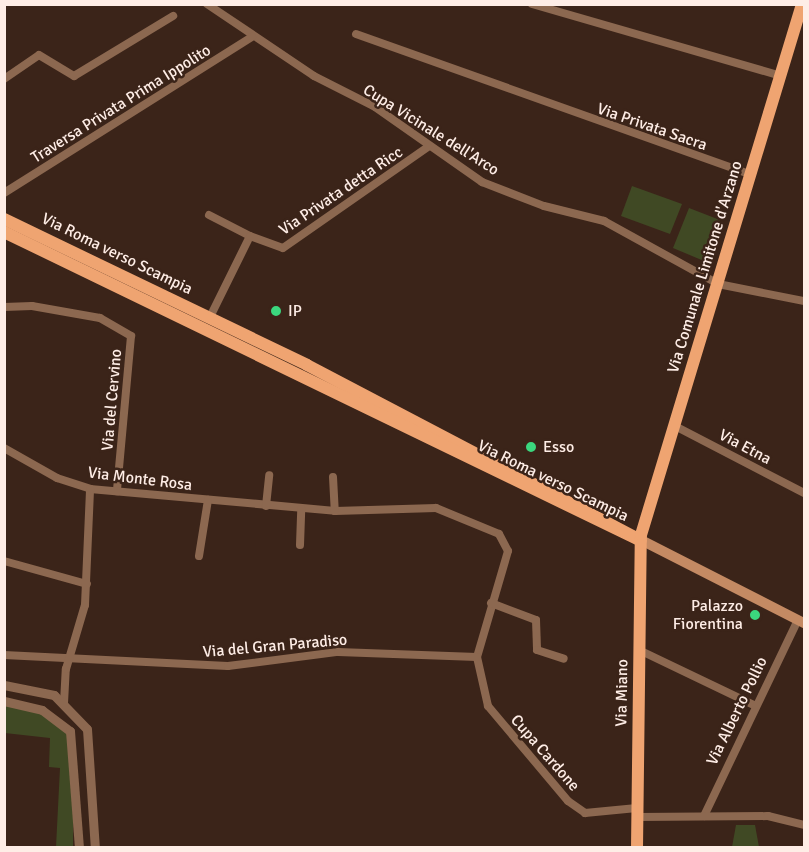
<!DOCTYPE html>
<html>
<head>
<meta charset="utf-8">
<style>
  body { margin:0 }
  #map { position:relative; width:809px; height:852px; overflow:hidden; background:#3b2419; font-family:Signika,sans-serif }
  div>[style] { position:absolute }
  .green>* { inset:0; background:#404924 }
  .minor>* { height:8px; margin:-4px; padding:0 4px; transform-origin:4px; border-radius:4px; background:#8c6850 }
  .tertiary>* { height:9px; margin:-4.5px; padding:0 4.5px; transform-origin:4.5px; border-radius:4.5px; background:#8c6850 }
  .secondary>* { height:10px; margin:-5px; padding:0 5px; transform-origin:5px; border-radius:5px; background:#c48a63 }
  .primary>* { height:12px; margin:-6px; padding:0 6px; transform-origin:6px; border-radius:6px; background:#efa471 }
  .dots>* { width:16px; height:16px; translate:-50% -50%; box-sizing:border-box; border:3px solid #3b2419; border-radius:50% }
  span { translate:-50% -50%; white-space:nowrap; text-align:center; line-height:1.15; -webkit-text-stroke:5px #3b2419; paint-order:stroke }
  .street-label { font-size:16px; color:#feede6 }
  .poi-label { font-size:16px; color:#feede6 }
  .left { translate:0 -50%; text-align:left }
  .right { translate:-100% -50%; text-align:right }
  .frame { position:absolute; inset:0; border:6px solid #feede6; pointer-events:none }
</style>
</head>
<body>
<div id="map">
  <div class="green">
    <i style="clip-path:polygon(632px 186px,682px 204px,670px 234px,621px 216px)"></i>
    <i style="clip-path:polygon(689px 208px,720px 220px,704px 261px,673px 248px)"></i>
    <i style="clip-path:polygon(5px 705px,42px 710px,60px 722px,74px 743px,73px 847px,56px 847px,60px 768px,49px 767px,50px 738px,5px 733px)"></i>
    <i style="clip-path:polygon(736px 825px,755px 825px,759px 847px,732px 847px)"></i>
  </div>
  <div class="minor">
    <i style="left:207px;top:4px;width:129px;rotate:33.9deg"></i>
    <i style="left:314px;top:76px;width:68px;rotate:26.9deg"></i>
    <i style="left:375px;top:107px;width:131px;rotate:35deg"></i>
    <i style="left:482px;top:182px;width:66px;rotate:21.2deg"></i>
    <i style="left:544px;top:206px;width:62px;rotate:14deg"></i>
    <i style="left:604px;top:221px;width:130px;rotate:28.9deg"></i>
    <i style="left:718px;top:284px;width:88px;rotate:11.2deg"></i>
    <i style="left:532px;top:4px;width:259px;rotate:16.1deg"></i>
    <i style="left:356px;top:34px;width:419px;rotate:19.6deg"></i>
    <i style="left:4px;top:79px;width:42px;rotate:-34.4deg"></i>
    <i style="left:39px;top:55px;width:41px;rotate:31deg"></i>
    <i style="left:74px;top:76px;width:116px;rotate:-31.2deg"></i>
    <i style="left:4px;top:193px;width:293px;rotate:-32.2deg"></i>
    <i style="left:209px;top:215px;width:46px;rotate:27.1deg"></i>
    <i style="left:4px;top:307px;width:28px;rotate:-2deg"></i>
    <i style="left:32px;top:306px;width:69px;rotate:10deg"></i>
    <i style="left:100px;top:318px;width:36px;rotate:30deg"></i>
    <i style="left:131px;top:336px;width:156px;rotate:95.2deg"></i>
    <i style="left:210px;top:317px;width:90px;rotate:-63.7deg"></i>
    <i style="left:250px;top:236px;width:35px;rotate:20deg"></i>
    <i style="left:283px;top:248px;width:177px;rotate:-34.9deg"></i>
    <i style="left:673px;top:425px;width:148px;rotate:27.4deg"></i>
    <i style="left:4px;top:448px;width:61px;rotate:29.5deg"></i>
    <i style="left:57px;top:478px;width:35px;rotate:18deg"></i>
    <i style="left:90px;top:489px;width:246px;rotate:5.1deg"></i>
    <i style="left:335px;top:511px;width:101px;rotate:-1.7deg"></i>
    <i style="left:436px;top:508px;width:68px;rotate:22.4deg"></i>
    <i style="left:499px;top:534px;width:19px;rotate:62deg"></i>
    <i style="left:508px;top:551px;width:110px;rotate:106.3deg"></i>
    <i style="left:477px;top:657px;width:50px;rotate:77.3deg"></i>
    <i style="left:488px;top:706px;width:124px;rotate:49.9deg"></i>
    <i style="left:568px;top:801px;width:21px;rotate:35deg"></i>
    <i style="left:585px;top:813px;width:52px;rotate:-5.5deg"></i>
    <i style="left:333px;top:477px;width:34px;rotate:87deg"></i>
    <i style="left:266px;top:506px;width:31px;rotate:-84deg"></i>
    <i style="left:300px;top:545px;width:36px;rotate:-88deg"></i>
    <i style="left:199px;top:556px;width:57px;rotate:-80.9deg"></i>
    <i style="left:4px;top:561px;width:86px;rotate:15.5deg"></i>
    <i style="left:491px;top:603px;width:48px;rotate:20.7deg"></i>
    <i style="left:536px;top:620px;width:30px;rotate:88deg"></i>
    <i style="left:537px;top:650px;width:28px;rotate:18deg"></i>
    <i style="left:639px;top:650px;width:127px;rotate:25.6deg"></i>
    <i style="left:4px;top:655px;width:224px;rotate:2.8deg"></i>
    <i style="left:228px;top:666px;width:111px;rotate:-7.3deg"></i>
    <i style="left:338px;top:652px;width:139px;rotate:2.1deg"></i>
    <i style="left:64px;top:703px;width:34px;rotate:-87deg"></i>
    <i style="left:66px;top:669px;width:67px;rotate:-73.5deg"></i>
    <i style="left:85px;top:605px;width:116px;rotate:-87.5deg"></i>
    <i style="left:704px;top:816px;width:217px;rotate:-64.4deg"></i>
    <i style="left:637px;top:817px;width:131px;rotate:-0.4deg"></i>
    <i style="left:768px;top:816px;width:37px;rotate:14deg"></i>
  </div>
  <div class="tertiary">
    <i style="left:4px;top:685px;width:51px;rotate:11.3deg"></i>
    <i style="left:54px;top:695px;width:47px;rotate:45.9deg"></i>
    <i style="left:87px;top:729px;width:119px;rotate:86.2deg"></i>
    <i style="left:4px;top:701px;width:39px;rotate:13deg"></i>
    <i style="left:42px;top:710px;width:35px;rotate:37deg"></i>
    <i style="left:70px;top:731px;width:117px;rotate:85.6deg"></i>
  </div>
  <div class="secondary">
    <i style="left:641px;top:540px;width:183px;rotate:27deg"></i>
  </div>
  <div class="primary">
    <i style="left:4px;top:219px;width:336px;rotate:25.7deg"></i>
    <i style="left:307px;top:365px;width:377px;rotate:27.7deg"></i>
    <i style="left:4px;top:232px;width:704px;rotate:25.87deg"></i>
    <i style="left:637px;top:848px;width:313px;rotate:-89.3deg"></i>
    <i style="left:641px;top:535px;width:555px;rotate:-73.13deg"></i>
  </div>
  <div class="dots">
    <i style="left:276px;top:311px;background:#3bd77e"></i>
    <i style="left:531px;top:447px;background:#3bd77e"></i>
    <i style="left:755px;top:615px;background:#3bd77e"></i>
  </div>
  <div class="street-label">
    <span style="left:121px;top:104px;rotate:-32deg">Traversa Privata Prima Ippolito</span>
    <span style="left:652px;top:127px;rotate:19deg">Via Privata Sacra</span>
    <span style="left:431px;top:130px;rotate:32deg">Cupa Vicinale dell'Arco</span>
    <span style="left:341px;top:191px;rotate:-34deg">Via Privata detta Ricc</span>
    <span style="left:117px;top:254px;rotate:26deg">Via Roma verso Scampia</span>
    <span style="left:705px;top:267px;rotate:-73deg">Via Comunale Limitone d'Arzano</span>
    <span style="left:112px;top:400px;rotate:-85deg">Via del Cervino</span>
    <span style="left:745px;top:447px;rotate:28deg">Via Etna</span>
    <span style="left:140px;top:479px;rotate:7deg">Via Monte Rosa</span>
    <span style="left:553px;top:481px;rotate:26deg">Via Roma verso Scampia</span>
    <span style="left:275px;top:646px;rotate:-5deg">Via del Gran Paradiso</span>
    <span style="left:622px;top:693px;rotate:-89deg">Via Miano</span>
    <span style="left:737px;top:711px;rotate:-64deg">Via Alberto Pollio</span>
    <span style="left:545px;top:753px;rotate:49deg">Cupa Cardone</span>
  </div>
  <div class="poi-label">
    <span class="left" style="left:288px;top:311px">IP</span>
    <span class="left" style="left:543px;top:447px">Esso</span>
    <span class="right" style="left:743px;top:615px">Palazzo<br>Fiorentina</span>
  </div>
  <div class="frame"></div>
</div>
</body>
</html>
